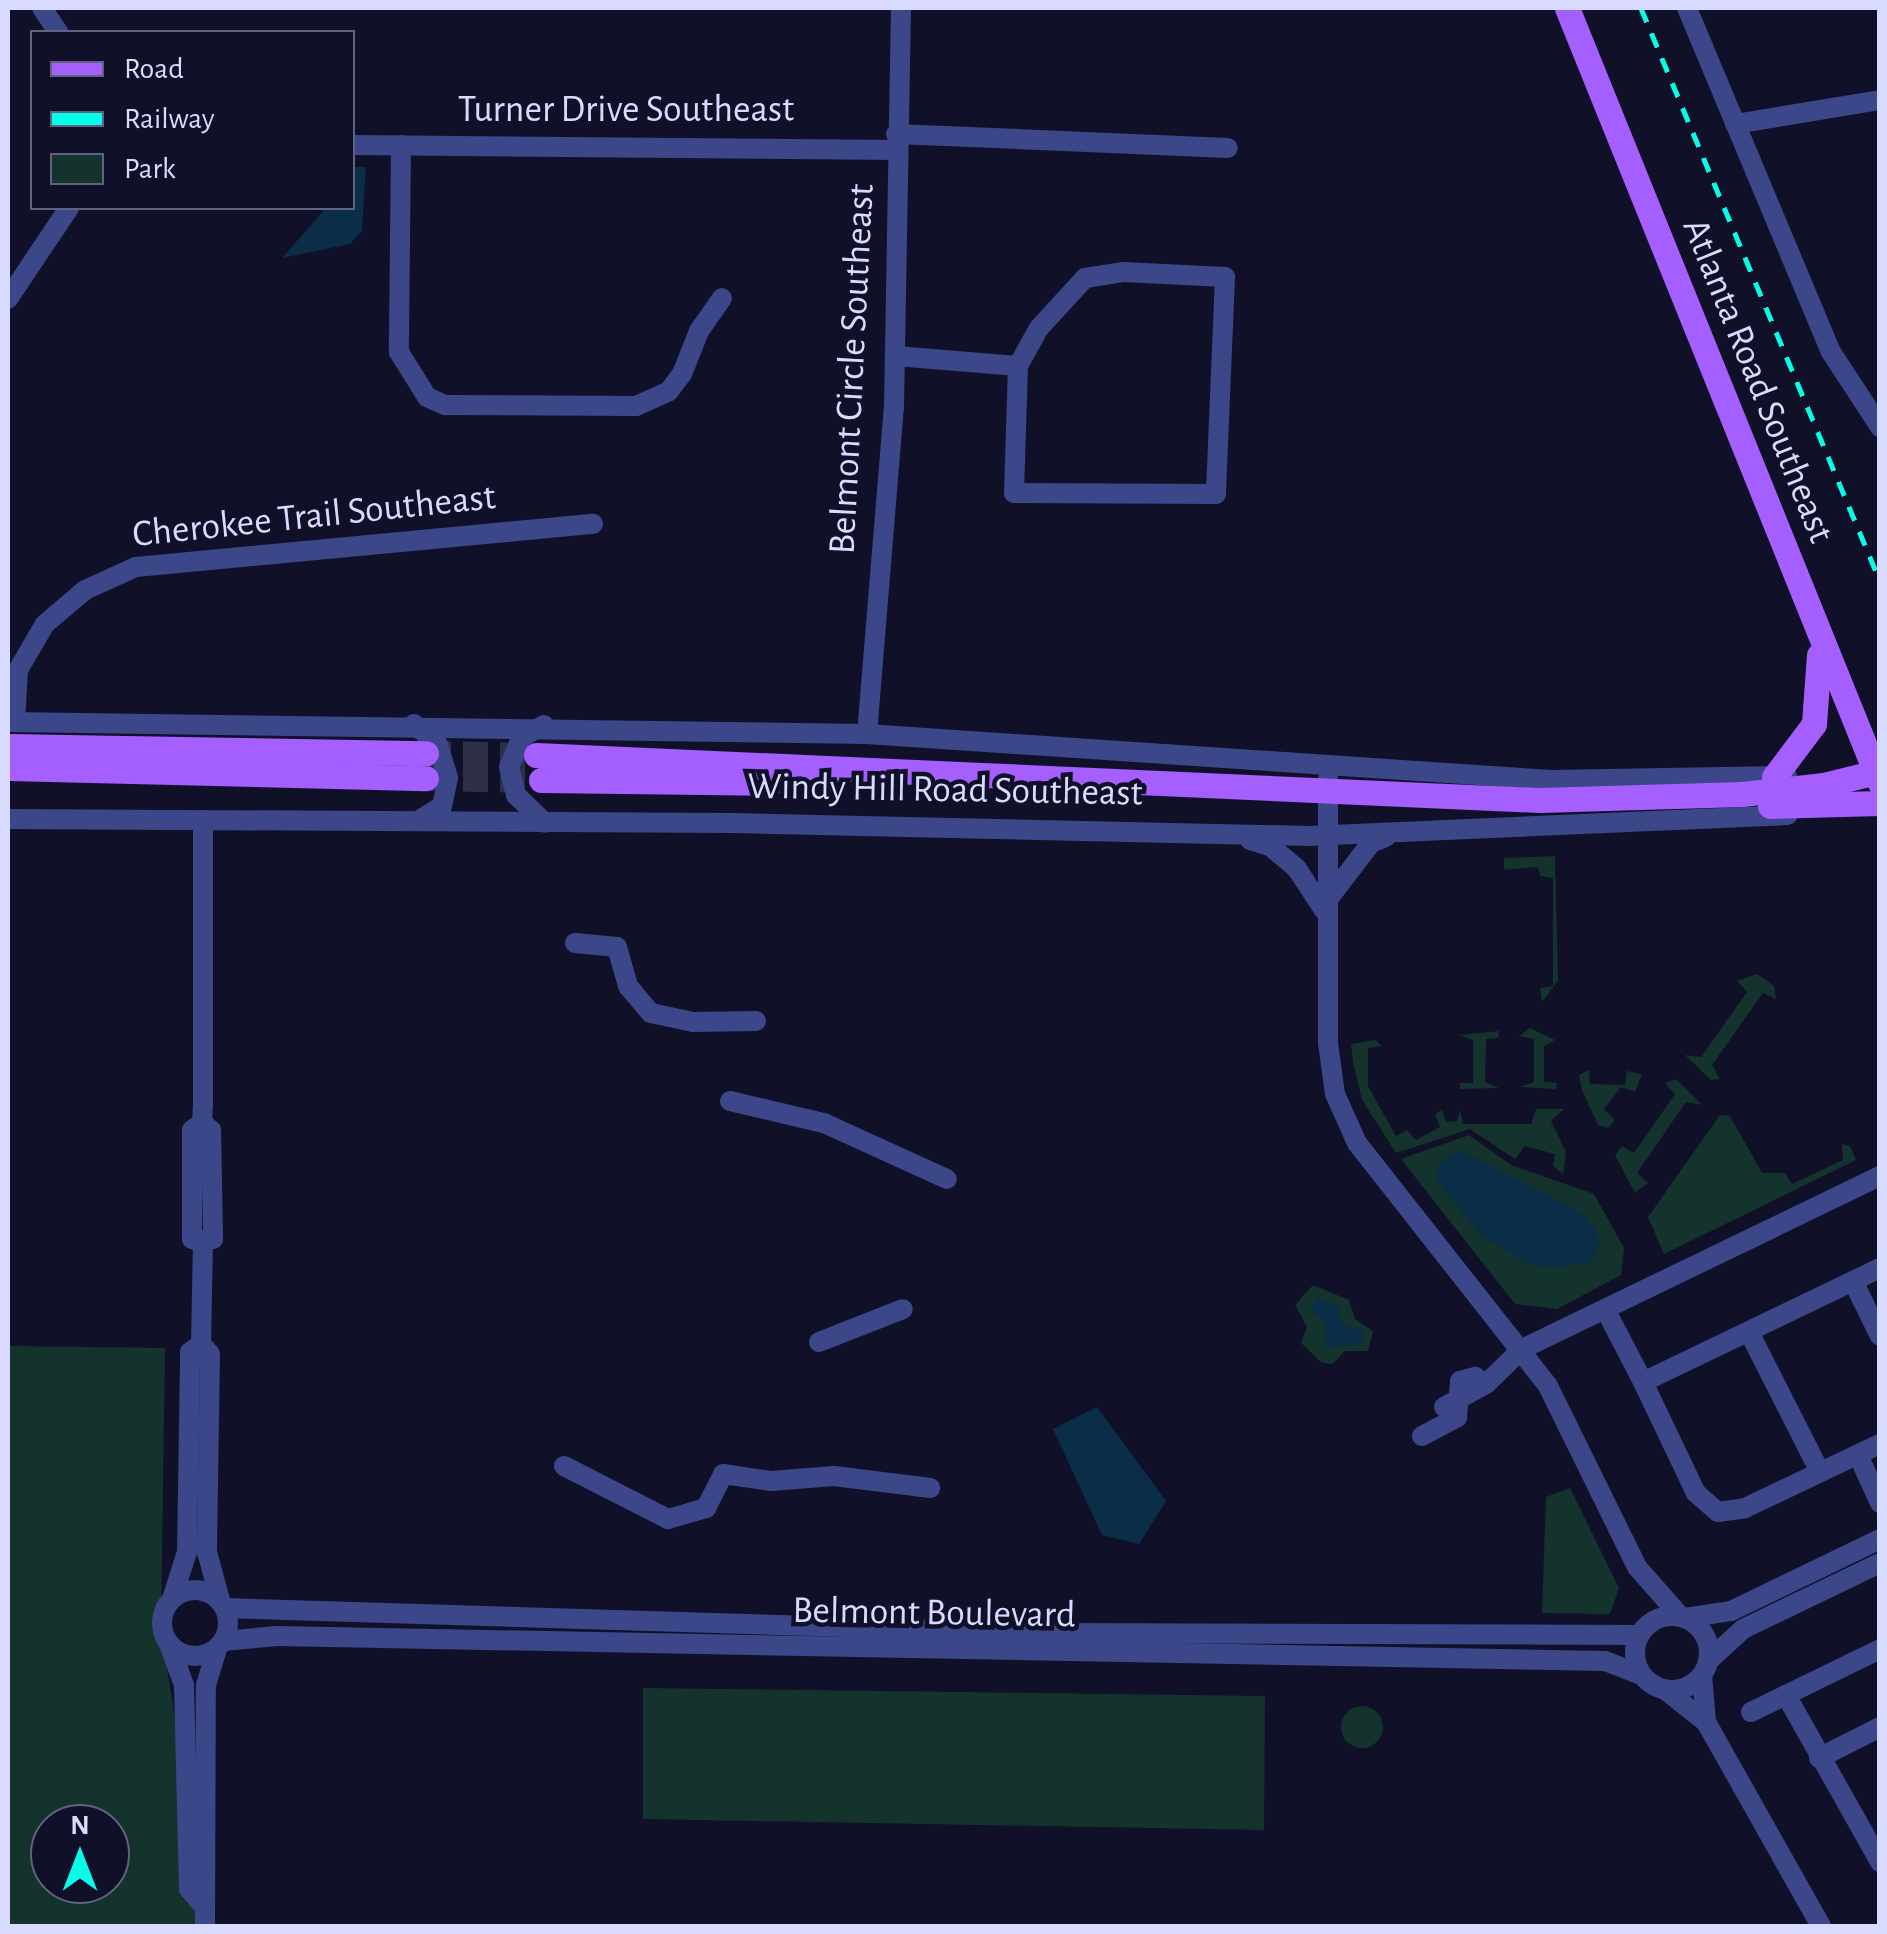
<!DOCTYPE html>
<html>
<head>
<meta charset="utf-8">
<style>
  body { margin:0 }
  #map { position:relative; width:1887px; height:1934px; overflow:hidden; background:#101129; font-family:"Alegreya Sans",sans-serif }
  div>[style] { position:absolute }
  .green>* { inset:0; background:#13332c }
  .round { border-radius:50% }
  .water>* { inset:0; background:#0a2d48 }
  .major-tunnel>* { height:25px; margin-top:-12.5px; transform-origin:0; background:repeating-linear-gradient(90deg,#2e2f49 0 25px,transparent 0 37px) }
  .minor>* { height:20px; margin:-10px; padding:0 10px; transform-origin:10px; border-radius:10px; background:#3b4788 }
  .minor>.ring { margin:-10px; padding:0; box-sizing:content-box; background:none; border:20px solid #3b4788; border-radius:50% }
  .major>* { height:25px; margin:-12.5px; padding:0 12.5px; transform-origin:12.5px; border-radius:12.5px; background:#a55fff }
  .rail>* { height:5px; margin-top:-2.5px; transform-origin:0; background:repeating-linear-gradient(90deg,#04ffe8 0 15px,transparent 0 27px) }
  span { translate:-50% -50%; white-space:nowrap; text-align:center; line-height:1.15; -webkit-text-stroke:9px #101129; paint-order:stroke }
  .street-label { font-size:38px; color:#d8dbff }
  .frame { position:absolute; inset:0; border:10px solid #d8dbff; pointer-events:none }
  .legend { position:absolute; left:30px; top:30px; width:325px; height:180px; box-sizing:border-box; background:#101129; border:2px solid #60627f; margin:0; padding:12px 18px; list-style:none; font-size:30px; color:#d8dbff }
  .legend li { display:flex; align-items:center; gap:20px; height:50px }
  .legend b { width:50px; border:2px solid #60627f }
  .north { position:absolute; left:30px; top:1804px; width:100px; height:100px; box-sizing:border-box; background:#101129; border:2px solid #60627f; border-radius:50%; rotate:0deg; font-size:28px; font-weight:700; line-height:40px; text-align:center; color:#d8dbff }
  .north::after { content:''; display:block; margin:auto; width:35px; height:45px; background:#04ffe8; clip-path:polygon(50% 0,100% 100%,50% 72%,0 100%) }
</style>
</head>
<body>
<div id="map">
  <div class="green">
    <i style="clip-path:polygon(1555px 856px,1558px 981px,1542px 1002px,1540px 988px,1553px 986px,1553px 878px,1540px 876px,1538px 867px,1504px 870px,1504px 858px)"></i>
    <i style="clip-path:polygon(1757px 974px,1774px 986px,1776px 999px,1763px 993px,1712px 1065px,1720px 1079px,1711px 1080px,1685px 1055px,1701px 1057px,1747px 992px,1737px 981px)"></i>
    <i style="clip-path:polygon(1530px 1028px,1555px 1040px,1544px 1046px,1544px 1082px,1557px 1083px,1556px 1089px,1520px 1087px,1534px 1082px,1534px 1039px,1519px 1036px)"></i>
    <i style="clip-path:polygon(1499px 1031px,1498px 1038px,1486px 1039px,1485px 1082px,1499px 1088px,1460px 1089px,1460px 1083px,1473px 1083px,1473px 1040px,1459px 1035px)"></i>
    <i style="clip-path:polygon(1376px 1040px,1382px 1046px,1368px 1048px,1368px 1086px,1396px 1136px,1407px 1130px,1416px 1140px,1440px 1127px,1435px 1114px,1442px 1110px,1446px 1122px,1457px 1121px,1460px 1110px,1463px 1124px,1531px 1124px,1536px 1109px,1564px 1109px,1551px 1121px,1566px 1152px,1563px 1174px,1553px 1166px,1555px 1154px,1525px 1146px,1515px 1159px,1470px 1129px,1396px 1153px,1362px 1100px,1353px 1062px,1351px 1044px)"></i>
    <i style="clip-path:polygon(1589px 1070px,1590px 1084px,1625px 1085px,1627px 1071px,1642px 1074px,1635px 1092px,1621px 1087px,1604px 1109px,1615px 1120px,1608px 1128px,1598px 1125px,1582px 1090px,1579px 1075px)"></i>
    <i style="clip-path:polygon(1676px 1079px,1702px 1105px,1686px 1102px,1637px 1173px,1648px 1183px,1635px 1193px,1615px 1155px,1622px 1146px,1634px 1153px,1675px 1094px,1665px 1083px)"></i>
    <i style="clip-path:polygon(1720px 1115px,1730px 1116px,1762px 1173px,1785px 1173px,1792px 1184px,1843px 1160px,1842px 1144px,1850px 1146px,1856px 1160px,1664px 1254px,1648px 1217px)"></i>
    <i style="clip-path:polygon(1469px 1135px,1511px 1165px,1594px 1194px,1624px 1248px,1621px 1275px,1557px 1309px,1515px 1304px,1401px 1159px)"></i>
    <i style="clip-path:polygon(1313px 1285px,1349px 1300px,1355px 1319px,1373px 1331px,1368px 1351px,1345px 1351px,1333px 1364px,1322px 1363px,1301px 1343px,1307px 1327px,1295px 1305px)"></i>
    <i style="clip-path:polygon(evenodd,8px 1346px,165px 1348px,161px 1628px,207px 1926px,8px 1926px,8px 1346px,50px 1824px,110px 1824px,110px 1884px,50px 1884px,50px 1824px)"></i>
    <i style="clip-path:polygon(1570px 1488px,1619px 1588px,1610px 1614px,1542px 1613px,1546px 1497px)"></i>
    <i style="clip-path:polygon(643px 1688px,1265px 1696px,1264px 1830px,643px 1819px)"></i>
    <i class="round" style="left:1341px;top:1706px;width:42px;height:42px"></i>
  </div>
  <div class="water">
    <i style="clip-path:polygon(353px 167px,366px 167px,362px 231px,350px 244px,282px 258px,326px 208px,352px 208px)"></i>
    <i style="clip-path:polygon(1459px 1150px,1579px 1211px,1596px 1229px,1599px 1247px,1590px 1262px,1552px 1268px,1526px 1263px,1481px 1235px,1437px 1180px,1437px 1166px)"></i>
    <i style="clip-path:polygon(1318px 1298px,1339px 1306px,1341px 1324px,1362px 1330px,1363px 1345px,1326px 1347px,1325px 1322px,1310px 1310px)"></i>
    <i style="clip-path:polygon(1097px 1407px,1166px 1501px,1139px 1544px,1102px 1535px,1053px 1429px)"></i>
  </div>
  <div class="major-tunnel">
    <i style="left:426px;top:753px;width:110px;rotate:1deg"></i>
    <i style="left:426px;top:778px;width:115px;rotate:1deg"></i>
  </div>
  <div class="minor">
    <i style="left:42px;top:8px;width:29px;rotate:56deg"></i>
    <i style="left:1687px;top:8px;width:373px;rotate:67.3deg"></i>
    <i style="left:1831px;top:352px;width:90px;rotate:56.8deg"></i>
    <i style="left:1735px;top:124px;width:147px;rotate:-9.4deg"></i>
    <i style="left:896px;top:134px;width:332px;rotate:2.4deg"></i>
    <i style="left:352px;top:145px;width:546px;rotate:0.52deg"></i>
    <i style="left:401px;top:145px;width:207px;rotate:90.6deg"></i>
    <i style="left:399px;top:352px;width:53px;rotate:58.1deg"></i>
    <i style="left:427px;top:397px;width:20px;rotate:24deg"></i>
    <i style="left:445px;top:405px;width:191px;rotate:0.3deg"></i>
    <i style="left:636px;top:406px;width:36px;rotate:-24deg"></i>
    <i style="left:669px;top:391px;width:21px;rotate:-53deg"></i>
    <i style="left:682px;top:374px;width:46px;rotate:-68.4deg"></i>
    <i style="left:699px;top:331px;width:40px;rotate:-55.1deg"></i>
    <i style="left:1123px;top:272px;width:102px;rotate:2.8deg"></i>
    <i style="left:1225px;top:277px;width:217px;rotate:92.4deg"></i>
    <i style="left:1216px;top:494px;width:202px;rotate:-179.7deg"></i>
    <i style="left:1014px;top:493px;width:127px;rotate:-88.2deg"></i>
    <i style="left:1018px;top:366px;width:43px;rotate:-61.1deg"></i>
    <i style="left:1039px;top:328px;width:68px;rotate:-47.4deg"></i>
    <i style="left:1085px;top:278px;width:38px;rotate:-9deg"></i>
    <i style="left:8px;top:299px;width:110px;rotate:-56.2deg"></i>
    <i style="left:896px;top:356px;width:122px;rotate:4.7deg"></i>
    <i style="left:8px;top:722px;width:859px;rotate:0.8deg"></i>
    <i style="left:867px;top:734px;width:686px;rotate:3.85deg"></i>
    <i style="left:1551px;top:780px;width:236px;rotate:-1deg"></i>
    <i style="left:15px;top:722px;width:52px;rotate:-86.7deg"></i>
    <i style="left:18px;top:670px;width:53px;rotate:-59.6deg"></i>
    <i style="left:45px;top:624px;width:52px;rotate:-40.4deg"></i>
    <i style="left:85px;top:590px;width:56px;rotate:-24.3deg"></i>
    <i style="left:136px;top:567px;width:459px;rotate:-5.4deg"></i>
    <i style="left:414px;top:724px;width:32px;rotate:41deg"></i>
    <i style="left:438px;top:745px;width:34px;rotate:73deg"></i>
    <i style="left:448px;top:778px;width:29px;rotate:102deg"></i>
    <i style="left:442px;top:806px;width:28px;rotate:148deg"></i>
    <i style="left:544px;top:725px;width:26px;rotate:151deg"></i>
    <i style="left:521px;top:738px;width:31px;rotate:112deg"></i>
    <i style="left:509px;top:767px;width:29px;rotate:76deg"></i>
    <i style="left:516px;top:795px;width:40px;rotate:44deg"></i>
    <i style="left:867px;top:734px;width:327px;rotate:-85.3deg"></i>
    <i style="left:894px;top:408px;width:400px;rotate:-89deg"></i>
    <i style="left:1328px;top:778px;width:265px;rotate:90deg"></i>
    <i style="left:1328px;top:1043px;width:51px;rotate:82.2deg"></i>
    <i style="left:1335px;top:1094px;width:54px;rotate:65.8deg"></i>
    <i style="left:1357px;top:1143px;width:309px;rotate:51.8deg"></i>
    <i style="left:1548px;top:1386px;width:202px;rotate:63.8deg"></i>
    <i style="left:1637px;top:1567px;width:67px;rotate:48.7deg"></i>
    <i style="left:8px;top:819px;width:724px;rotate:0.32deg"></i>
    <i style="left:732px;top:823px;width:577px;rotate:1.29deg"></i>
    <i style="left:1309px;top:836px;width:479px;rotate:-2.5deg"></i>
    <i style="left:1250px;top:840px;width:21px;rotate:17deg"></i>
    <i style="left:1270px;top:846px;width:35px;rotate:40deg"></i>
    <i style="left:1297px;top:869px;width:49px;rotate:56.6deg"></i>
    <i style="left:1329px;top:898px;width:69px;rotate:-52.6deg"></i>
    <i style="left:1371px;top:843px;width:16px;rotate:-22deg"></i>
    <i style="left:575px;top:943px;width:42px;rotate:5.4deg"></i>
    <i style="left:617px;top:947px;width:41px;rotate:74.2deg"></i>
    <i style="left:628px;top:986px;width:35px;rotate:50deg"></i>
    <i style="left:651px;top:1013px;width:43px;rotate:12.1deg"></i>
    <i style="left:693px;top:1022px;width:63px;rotate:-0.9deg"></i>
    <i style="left:730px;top:1101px;width:97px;rotate:13.2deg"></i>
    <i style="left:824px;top:1123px;width:135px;rotate:24.5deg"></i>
    <i style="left:202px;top:1123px;width:11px;rotate:38deg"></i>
    <i style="left:211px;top:1130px;width:109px;rotate:88.9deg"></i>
    <i style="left:213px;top:1239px;width:10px;rotate:169deg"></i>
    <i style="left:203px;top:1241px;width:11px;rotate:-170deg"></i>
    <i style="left:192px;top:1239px;width:109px;rotate:-90deg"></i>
    <i style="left:192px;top:1130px;width:12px;rotate:-35deg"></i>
    <i style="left:202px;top:1123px;width:19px;rotate:-87deg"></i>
    <i style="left:203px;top:1104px;width:284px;rotate:-90deg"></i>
    <i style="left:203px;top:1241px;width:103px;rotate:91.1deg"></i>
    <i style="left:201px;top:1344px;width:13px;rotate:48deg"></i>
    <i style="left:210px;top:1354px;width:198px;rotate:90.9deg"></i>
    <i style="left:207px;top:1552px;width:50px;rotate:74.8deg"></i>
    <i style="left:1880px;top:1268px;width:263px;rotate:154.3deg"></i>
    <i style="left:1643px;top:1382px;width:123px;rotate:64.5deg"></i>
    <i style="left:1696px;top:1493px;width:29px;rotate:41deg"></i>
    <i style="left:1718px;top:1512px;width:27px;rotate:-8deg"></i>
    <i style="left:1745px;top:1508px;width:149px;rotate:-25.4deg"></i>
    <i style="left:1853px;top:1281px;width:61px;rotate:63.9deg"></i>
    <i style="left:1605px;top:1309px;width:82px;rotate:62.5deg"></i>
    <i style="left:1749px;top:1332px;width:157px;rotate:63.1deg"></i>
    <i style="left:819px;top:1342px;width:90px;rotate:-21.4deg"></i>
    <i style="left:1444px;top:1407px;width:48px;rotate:-28.7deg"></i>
    <i style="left:1486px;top:1384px;width:50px;rotate:-44.2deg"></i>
    <i style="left:1522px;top:1349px;width:398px;rotate:-25.8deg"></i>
    <i style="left:1422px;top:1436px;width:40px;rotate:-28deg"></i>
    <i style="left:1457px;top:1417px;width:36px;rotate:-85deg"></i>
    <i style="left:1460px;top:1381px;width:16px;rotate:-15deg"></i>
    <i style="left:1475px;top:1377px;width:13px;rotate:32deg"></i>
    <i style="left:1858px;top:1455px;width:53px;rotate:65.4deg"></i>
    <i style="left:564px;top:1466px;width:117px;rotate:27deg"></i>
    <i style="left:668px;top:1519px;width:40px;rotate:-16deg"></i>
    <i style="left:706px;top:1508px;width:38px;rotate:-63deg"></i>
    <i style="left:723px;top:1474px;width:49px;rotate:8.3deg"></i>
    <i style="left:771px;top:1481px;width:63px;rotate:-4.5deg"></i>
    <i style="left:834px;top:1476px;width:97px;rotate:7.1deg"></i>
    <i class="ring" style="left:162px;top:1590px;width:46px;height:46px"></i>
    <i style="left:172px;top:1599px;width:49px;rotate:-72.3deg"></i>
    <i style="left:187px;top:1552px;width:200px;rotate:-89.1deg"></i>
    <i style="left:190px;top:1352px;width:14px;rotate:-36deg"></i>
    <i style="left:225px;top:1608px;width:820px;rotate:1.75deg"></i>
    <i style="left:1045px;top:1633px;width:594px;rotate:0.19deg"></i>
    <i class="ring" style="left:1635px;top:1616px;width:54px;height:54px"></i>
    <i style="left:1685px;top:1618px;width:47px;rotate:-8.7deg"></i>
    <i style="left:1731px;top:1611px;width:165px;rotate:-25.8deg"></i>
    <i style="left:223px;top:1641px;width:54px;rotate:-5.3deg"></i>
    <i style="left:277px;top:1636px;width:1328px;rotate:1.08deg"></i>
    <i style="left:1605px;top:1661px;width:40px;rotate:21deg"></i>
    <i style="left:169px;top:1644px;width:44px;rotate:69.9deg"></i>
    <i style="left:184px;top:1685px;width:204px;rotate:88.6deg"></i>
    <i style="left:189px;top:1889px;width:18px;rotate:49deg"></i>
    <i style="left:1708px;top:1661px;width:47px;rotate:-42.4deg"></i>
    <i style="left:1743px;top:1629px;width:152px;rotate:-25.7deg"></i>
    <i style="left:1702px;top:1675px;width:47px;rotate:85.1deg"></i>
    <i style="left:1706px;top:1722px;width:234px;rotate:60.6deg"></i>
    <i style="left:1664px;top:1689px;width:53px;rotate:38.2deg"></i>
    <i style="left:1786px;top:1695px;width:192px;rotate:60.6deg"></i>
    <i style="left:1751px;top:1712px;width:144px;rotate:-26deg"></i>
    <i style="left:1819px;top:1758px;width:68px;rotate:-26.9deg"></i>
    <i style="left:205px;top:1926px;width:241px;rotate:-89.8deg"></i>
    <i style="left:206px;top:1685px;width:38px;rotate:-73deg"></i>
  </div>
  <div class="major">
    <i style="left:1567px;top:8px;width:836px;rotate:68.01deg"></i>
    <i style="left:8px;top:746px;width:418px;rotate:1deg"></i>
    <i style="left:536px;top:755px;width:1005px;rotate:2.57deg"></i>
    <i style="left:1540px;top:800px;width:202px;rotate:-1.7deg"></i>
    <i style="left:1742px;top:794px;width:82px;rotate:-6.3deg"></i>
    <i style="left:1824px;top:785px;width:58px;rotate:-14deg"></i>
    <i style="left:8px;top:768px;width:418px;rotate:1.4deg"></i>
    <i style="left:1774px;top:777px;width:66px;rotate:-53deg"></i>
    <i style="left:1814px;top:724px;width:69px;rotate:-85.9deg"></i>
    <i style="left:541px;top:780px;width:230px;rotate:0.7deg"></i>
    <i style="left:1770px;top:806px;width:110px;rotate:-1.6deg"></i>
  </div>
  <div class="rail">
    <i style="left:1641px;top:8px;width:621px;rotate:67.36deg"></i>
  </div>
  <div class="street-label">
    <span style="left:626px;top:111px">Turner Drive Southeast</span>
    <span style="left:853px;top:369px;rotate:-87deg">Belmont Circle Southeast</span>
    <span style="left:1757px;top:381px;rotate:68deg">Atlanta Road Southeast</span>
    <span style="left:314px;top:517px;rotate:-6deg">Cherokee Trail Southeast</span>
    <span style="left:945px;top:791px;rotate:1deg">Windy Hill Road Southeast</span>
    <span style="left:934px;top:1614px;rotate:1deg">Belmont Boulevard</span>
  </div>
  <div class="frame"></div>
  <ul class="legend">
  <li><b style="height:12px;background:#a55fff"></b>Road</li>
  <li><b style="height:12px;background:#04ffe8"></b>Railway</li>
  <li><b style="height:28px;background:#13332c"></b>Park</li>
  </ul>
  <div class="north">N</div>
</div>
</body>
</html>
